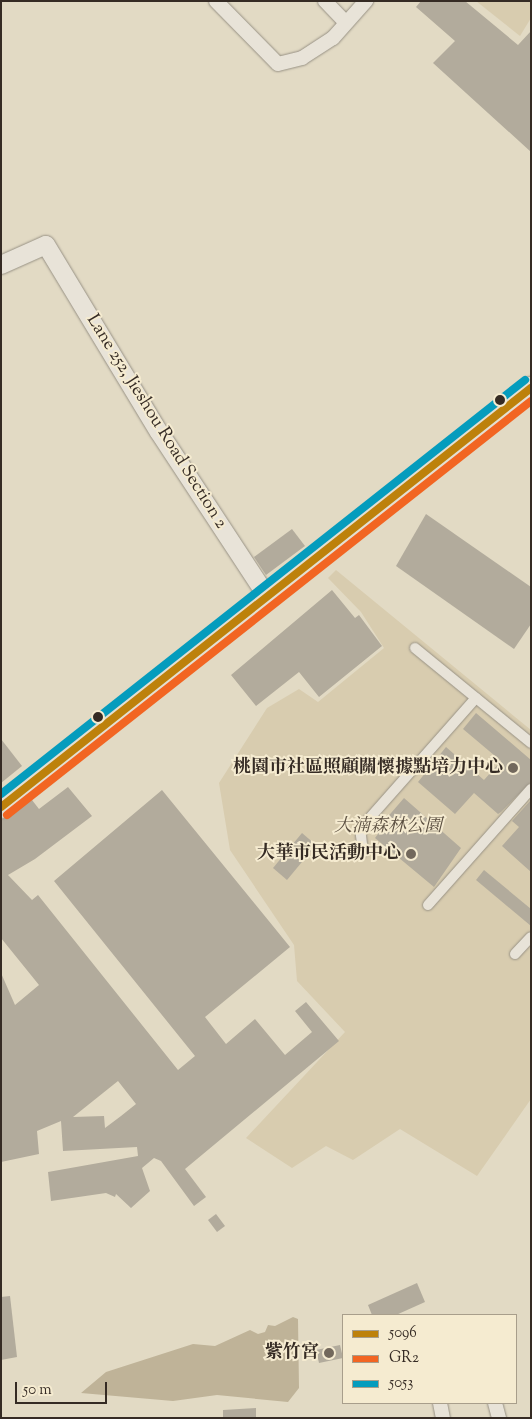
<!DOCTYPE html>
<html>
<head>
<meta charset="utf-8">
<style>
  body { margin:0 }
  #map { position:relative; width:532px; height:1419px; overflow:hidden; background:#e2dac4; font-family:"Sorts Mill Goudy","Noto Serif TC",serif }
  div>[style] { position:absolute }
  .green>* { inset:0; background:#d8ccaf }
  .water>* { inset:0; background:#bfb398 }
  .building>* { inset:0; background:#b2ab9c }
  .roads { filter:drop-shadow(0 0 1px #989285) drop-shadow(0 0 1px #989285) }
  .pedestrian>* { height:10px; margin:-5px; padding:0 5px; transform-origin:5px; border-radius:5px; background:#e8e3d8 }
  .minor>* { height:14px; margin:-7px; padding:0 7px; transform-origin:7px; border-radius:7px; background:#e8e3d8 }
  .tertiary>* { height:18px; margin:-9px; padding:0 9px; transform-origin:9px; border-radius:9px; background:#e8e3d8 }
  .primary>* { height:22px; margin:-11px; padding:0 11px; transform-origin:11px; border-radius:11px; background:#e4dfd2 }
  .bus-1>* { height:8px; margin:-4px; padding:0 4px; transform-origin:4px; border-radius:4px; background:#bd810b }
  .bus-2>* { height:8px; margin:-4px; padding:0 4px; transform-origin:4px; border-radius:4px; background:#f26522 }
  .bus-3>* { height:8px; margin:-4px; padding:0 4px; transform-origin:4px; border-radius:4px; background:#059cbd }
  .dots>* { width:14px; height:14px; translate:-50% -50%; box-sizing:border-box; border:2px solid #f5ebd0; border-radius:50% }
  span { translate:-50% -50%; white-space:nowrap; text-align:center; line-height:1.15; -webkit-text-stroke:4px #f5ebd0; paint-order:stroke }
  .street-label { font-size:18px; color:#352b24 }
  .poi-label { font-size:18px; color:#352b24; font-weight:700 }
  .right { translate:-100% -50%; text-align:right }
  .park-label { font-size:18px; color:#5c5042; font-style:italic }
  .frame { position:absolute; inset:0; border:2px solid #352b24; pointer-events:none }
  .legend { position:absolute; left:342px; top:1314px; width:175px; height:90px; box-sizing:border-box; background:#f5ebd0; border:1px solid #a89e8b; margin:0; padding:6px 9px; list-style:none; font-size:15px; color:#352b24 }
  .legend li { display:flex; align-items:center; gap:10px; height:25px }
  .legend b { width:25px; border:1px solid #a89e8b }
  .scale { position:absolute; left:15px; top:1382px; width:92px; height:22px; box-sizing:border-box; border:2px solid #352b24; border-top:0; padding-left:6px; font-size:15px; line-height:18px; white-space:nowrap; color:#352b24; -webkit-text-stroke:4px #f5ebd0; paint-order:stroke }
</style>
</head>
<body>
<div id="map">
  <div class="green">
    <i style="clip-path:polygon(476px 1px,531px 1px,531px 18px,520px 36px)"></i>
    <i style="clip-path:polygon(336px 570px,531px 730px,531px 1099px,477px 1176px,400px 1129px,353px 1160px,326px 1146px,292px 1168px,246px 1138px,345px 1032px,297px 981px,294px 945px,230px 850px,219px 783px,267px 708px,299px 689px,318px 702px,384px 648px,361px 612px,328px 578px)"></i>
  </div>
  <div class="water">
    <i style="clip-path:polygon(293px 1317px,298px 1319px,299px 1388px,288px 1402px,217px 1395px,173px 1401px,81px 1393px,106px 1372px,193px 1344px,215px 1346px,250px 1330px,258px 1334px,265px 1332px,268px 1325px,275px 1326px)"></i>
  </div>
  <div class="building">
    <i style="clip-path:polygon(421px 1px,465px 1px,518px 45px,531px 31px,531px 152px,433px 63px,455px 41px,416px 7px)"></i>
    <i style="clip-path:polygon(426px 514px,531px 587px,531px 624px,514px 649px,396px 566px)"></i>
    <i style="clip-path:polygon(292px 529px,305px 546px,266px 575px,254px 557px)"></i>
    <i style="clip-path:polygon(332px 590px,355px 618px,359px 615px,382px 646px,319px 697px,299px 672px,256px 706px,231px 675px)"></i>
    <i style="clip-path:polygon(476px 713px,531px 760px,531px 782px,501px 812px,498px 814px,474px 793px,455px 814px,418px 782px,446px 747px,484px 780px,501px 761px,463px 729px)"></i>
    <i style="clip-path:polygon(1px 739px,22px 766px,1px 783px)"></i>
    <i style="clip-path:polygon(evenodd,68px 787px,92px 816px,35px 859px,8px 875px,32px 900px,38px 895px,178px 1070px,195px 1056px,54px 881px,162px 790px,290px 947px,205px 1017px,226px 1044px,255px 1019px,285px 1055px,312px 1032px,295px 1011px,306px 1002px,339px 1041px,185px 1169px,206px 1197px,194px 1206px,161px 1161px,154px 1158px,142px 1168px,150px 1191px,131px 1208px,116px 1194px,115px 1197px,106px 1193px,51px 1201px,48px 1172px,138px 1156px,137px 1147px,63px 1151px,61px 1121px,37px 1131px,39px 1154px,1px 1162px,1px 973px,15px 1005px,39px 985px,1px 938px,1px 820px,32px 800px,39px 809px,68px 787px,118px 1081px,136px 1104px,121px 1116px,105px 1128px,104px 1116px,73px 1117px,118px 1081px)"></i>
    <i style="clip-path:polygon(404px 798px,461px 848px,434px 887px,375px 838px,381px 830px,374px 825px,381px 817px,385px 820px)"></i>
    <i style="clip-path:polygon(531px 800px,531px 872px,502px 846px,519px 827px,512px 821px)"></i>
    <i style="clip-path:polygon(302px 833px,316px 845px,287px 880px,273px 868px)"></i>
    <i style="clip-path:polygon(484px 870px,531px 909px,531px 926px,476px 880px)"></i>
    <i style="clip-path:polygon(216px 1214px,225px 1226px,217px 1232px,208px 1220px)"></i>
    <i style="clip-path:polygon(417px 1283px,425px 1302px,396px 1315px,372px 1315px,368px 1305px)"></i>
    <i style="clip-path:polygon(10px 1296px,17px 1357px,1px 1360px,1px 1297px)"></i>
    <i style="clip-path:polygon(340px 1345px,343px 1358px,319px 1363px,316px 1350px)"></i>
    <i style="clip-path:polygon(256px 1408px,256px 1418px,223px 1418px,223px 1410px)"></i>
  </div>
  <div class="roads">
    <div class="pedestrian">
      <i style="left:415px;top:648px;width:150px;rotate:39.3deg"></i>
      <i style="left:363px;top:852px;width:23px;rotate:-97deg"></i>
      <i style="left:360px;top:829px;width:175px;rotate:-48.5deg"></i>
      <i style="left:428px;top:905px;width:155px;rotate:-48.4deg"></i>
      <i style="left:515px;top:954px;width:23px;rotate:-47deg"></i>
    </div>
    <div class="minor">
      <i style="left:216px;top:1px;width:88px;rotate:45.5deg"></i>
      <i style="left:278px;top:64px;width:25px;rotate:-14deg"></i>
      <i style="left:302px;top:58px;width:37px;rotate:-33deg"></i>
      <i style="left:333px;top:38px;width:50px;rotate:-48.3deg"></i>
      <i style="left:325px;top:1px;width:30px;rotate:46deg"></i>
      <i style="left:440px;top:1403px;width:15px;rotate:79deg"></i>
      <i style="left:495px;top:1403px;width:16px;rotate:75deg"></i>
    </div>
    <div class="tertiary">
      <i style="left:1px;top:265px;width:49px;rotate:-24deg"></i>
      <i style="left:46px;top:245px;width:218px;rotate:58.9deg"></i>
      <i style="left:159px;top:432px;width:199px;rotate:56.7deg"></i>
    </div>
    <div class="primary">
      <i style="left:1px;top:807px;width:676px;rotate:-38.33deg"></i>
    </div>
  </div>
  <div class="bus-1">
    <i style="left:1px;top:807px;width:676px;rotate:-38.33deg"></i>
  </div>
  <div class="bus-2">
    <i style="left:7px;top:815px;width:668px;rotate:-38.31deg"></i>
  </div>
  <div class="bus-3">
    <i style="left:1px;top:794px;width:668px;rotate:-38.31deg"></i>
  </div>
  <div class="dots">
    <i style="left:500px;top:400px;background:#352b24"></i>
    <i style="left:98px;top:717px;background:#352b24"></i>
    <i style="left:513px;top:768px;background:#72685c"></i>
    <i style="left:411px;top:854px;background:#72685c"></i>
    <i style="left:329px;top:1353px;background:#72685c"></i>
  </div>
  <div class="street-label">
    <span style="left:156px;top:422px;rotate:58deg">Lane 252, Jieshou Road Section 2</span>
  </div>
  <div class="poi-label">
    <span class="right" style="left:503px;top:768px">桃園市社區照顧關懷據點培力中心</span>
    <span class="right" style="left:401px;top:854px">大華市民活動中心</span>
    <span class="right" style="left:319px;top:1353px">紫竹宮</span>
  </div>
  <div class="park-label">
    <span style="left:388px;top:827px">大湳森林公園</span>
  </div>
  <div class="frame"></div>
  <ul class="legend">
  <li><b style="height:6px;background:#bd810b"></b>5096</li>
  <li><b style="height:6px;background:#f26522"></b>GR2</li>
  <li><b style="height:6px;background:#059cbd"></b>5053</li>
  </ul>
  <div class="scale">50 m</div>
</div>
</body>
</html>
